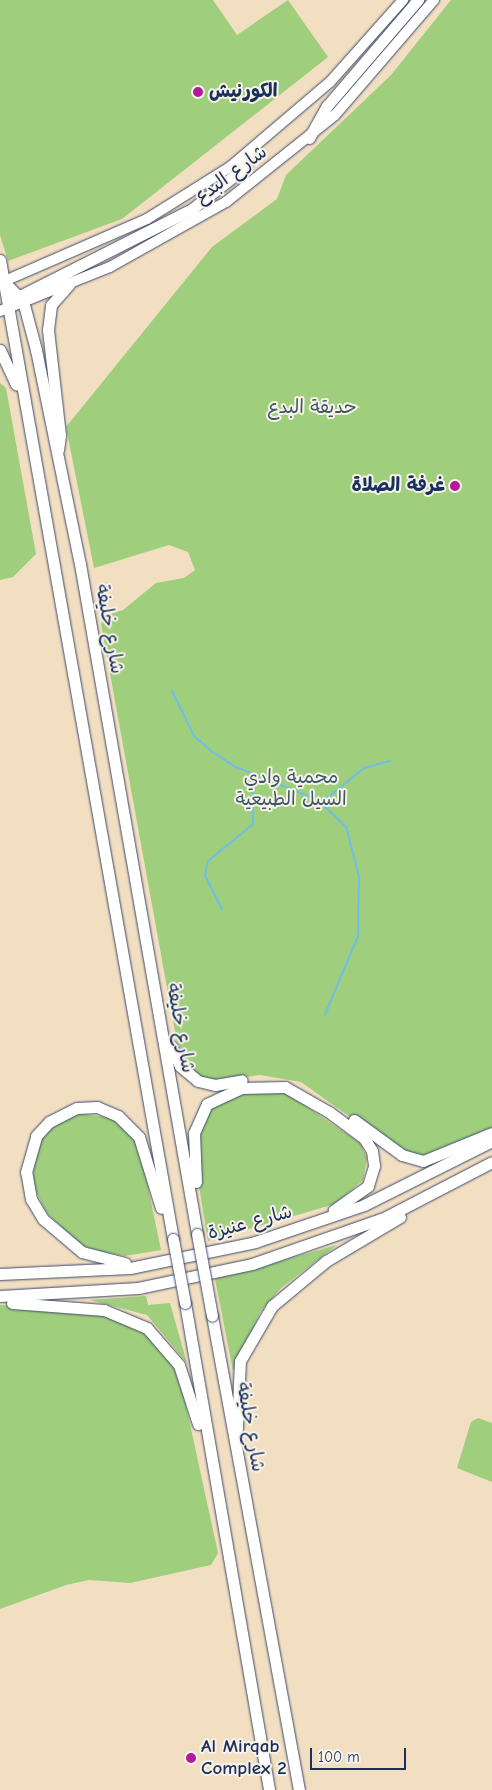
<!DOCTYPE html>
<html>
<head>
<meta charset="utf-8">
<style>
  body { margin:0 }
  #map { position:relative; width:492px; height:1790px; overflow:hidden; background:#f2dec1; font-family:"Comic Neue","Playpen Sans Arabic",sans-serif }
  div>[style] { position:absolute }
  .green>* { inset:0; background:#9fce7c }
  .stream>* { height:2px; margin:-1px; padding:0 1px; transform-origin:1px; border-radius:1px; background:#70bdea }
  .roads { filter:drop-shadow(0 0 1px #3b496d) drop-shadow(0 0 1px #3b496d) }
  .secondary>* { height:10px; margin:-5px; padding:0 5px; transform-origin:5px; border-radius:5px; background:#fff }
  .primary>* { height:11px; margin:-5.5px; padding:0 5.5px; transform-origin:5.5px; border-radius:5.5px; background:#fff }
  .bridges { filter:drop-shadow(0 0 1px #3b496d) drop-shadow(0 0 1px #3b496d) }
  .primary-bridge>* { height:11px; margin:-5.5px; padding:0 5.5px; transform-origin:5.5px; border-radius:5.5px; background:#fff }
  .dots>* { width:14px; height:14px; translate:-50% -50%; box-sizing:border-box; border:2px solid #f7f3e8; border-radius:50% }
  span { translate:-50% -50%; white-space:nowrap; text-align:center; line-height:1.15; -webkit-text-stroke:4px #f7f3e8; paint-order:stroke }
  .poi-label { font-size:19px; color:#1b2f5e; font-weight:700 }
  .left { translate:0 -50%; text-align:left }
  .right { translate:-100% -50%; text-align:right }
  .street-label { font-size:19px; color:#1b2f5e }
  .park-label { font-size:19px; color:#3c5766 }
  .scale { position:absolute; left:310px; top:1748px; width:96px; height:22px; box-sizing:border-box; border:2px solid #1b2f5e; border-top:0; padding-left:6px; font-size:15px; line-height:18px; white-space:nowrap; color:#1b2f5e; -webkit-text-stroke:4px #f7f3e8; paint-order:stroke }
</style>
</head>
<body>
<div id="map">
  <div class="green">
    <i style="clip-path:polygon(0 0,213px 0,237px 35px,288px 0,328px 57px,122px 219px,8px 261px,0 235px)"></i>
    <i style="clip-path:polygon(451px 0,492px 0,492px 1129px,419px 1158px,378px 1137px,301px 1082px,260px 1075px,207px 1082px,180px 1059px,101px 624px,104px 616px,123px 610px,156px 583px,184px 578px,195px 570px,188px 552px,169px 545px,94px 568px,66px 427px,212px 247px,277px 199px,286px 175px,391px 75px)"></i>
    <i style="clip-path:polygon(0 383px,6px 388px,36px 554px,13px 577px,0 580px)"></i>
    <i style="clip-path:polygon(285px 1092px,360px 1143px,367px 1158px,363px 1180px,335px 1204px,208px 1241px,197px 1174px,198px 1141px,206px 1112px,236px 1093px)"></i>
    <i style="clip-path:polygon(81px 1114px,114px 1118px,139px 1144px,161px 1250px,125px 1256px,94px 1250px,79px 1244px,46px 1212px,33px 1185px,35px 1147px,54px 1123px)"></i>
    <i style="clip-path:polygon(337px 1245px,281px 1288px,261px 1311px,233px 1371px,215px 1279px)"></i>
    <i style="clip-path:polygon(146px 1296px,148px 1305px,170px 1303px,187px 1363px,147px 1315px,90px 1300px)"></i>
    <i style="clip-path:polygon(0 1305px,85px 1310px,124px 1320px,156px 1339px,178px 1369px,218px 1553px,211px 1565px,130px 1583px,89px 1580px,66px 1585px,0 1609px)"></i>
    <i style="clip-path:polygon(478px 1418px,492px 1423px,492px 1482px,457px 1468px,471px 1422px)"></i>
  </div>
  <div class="stream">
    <i style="left:172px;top:691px;width:50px;rotate:63.9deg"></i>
    <i style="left:194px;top:736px;width:23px;rotate:41deg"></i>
    <i style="left:211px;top:751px;width:30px;rotate:33deg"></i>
    <i style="left:236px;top:767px;width:88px;rotate:21.9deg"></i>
    <i style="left:318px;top:800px;width:39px;rotate:44deg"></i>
    <i style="left:346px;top:827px;width:51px;rotate:75.1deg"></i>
    <i style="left:359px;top:876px;width:60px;rotate:91deg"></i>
    <i style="left:358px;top:936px;width:86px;rotate:112.7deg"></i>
    <i style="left:321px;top:803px;width:55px;rotate:-39.1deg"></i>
    <i style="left:364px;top:768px;width:27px;rotate:-15deg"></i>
    <i style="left:222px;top:909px;width:37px;rotate:-117deg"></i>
    <i style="left:205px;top:876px;width:15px;rotate:-79deg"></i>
    <i style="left:208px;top:861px;width:58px;rotate:-39.4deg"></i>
    <i style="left:253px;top:824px;width:50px;rotate:-91.1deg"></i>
  </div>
  <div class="roads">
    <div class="secondary">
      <i style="left:0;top:283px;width:160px;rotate:-23.5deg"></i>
      <i style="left:147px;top:219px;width:98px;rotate:-32.1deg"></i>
      <i style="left:230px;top:167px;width:131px;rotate:-40.4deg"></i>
      <i style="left:330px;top:82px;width:110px;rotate:-48.3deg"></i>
      <i style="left:0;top:311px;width:118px;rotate:-21.8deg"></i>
      <i style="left:110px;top:267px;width:133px;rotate:-29.3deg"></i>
      <i style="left:226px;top:202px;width:139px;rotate:-38.6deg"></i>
      <i style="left:335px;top:115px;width:152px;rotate:-49.3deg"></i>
    </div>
    <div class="primary">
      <i style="left:309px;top:138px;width:37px;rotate:-61deg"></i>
      <i style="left:327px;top:106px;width:140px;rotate:-49.4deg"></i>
      <i style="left:0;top:260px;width:994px;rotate:79.98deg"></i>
      <i style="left:4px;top:282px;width:27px;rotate:45deg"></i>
      <i style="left:23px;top:301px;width:51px;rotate:75.1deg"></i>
      <i style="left:36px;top:350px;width:218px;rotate:78.4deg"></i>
      <i style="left:80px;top:564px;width:680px;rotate:80.09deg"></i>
      <i style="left:14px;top:299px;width:199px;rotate:-26.8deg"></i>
      <i style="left:192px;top:209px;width:66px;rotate:-38.3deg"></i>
      <i style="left:244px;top:168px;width:19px;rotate:-65deg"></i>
      <i style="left:0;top:350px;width:38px;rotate:65deg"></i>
      <i style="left:58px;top:450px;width:15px;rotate:-82deg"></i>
      <i style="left:60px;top:435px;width:106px;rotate:-96.5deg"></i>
      <i style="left:48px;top:330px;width:25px;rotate:-83deg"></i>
      <i style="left:51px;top:305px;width:28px;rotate:-49deg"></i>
      <i style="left:171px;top:1046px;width:22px;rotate:66deg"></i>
      <i style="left:180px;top:1066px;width:23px;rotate:40deg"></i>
      <i style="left:198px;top:1081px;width:17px;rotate:13deg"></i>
      <i style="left:215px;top:1085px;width:27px;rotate:-10deg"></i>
      <i style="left:354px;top:1120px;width:59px;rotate:36.1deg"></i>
      <i style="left:402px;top:1155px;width:22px;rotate:16deg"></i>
      <i style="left:423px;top:1161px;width:74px;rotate:-22.1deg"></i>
      <i style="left:196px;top:1182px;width:49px;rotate:-92.3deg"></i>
      <i style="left:194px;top:1133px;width:32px;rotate:-66deg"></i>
      <i style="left:207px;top:1104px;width:38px;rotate:-25deg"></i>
      <i style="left:242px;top:1088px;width:43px;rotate:-1.3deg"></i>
      <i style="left:285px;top:1087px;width:51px;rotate:29.6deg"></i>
      <i style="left:329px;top:1112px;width:44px;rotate:36.6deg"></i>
      <i style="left:364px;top:1138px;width:15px;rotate:58deg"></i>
      <i style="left:372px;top:1151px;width:15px;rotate:82deg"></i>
      <i style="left:374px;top:1166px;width:21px;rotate:107deg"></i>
      <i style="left:368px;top:1186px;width:42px;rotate:144.8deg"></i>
      <i style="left:125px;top:1263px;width:44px;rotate:-165.7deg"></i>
      <i style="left:82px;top:1252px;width:51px;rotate:-139.8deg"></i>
      <i style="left:43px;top:1219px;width:23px;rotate:-121deg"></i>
      <i style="left:31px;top:1199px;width:27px;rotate:-100deg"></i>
      <i style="left:26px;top:1172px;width:37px;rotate:-74deg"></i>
      <i style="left:36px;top:1136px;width:19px;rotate:-47deg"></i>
      <i style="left:49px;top:1122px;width:31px;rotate:-27deg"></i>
      <i style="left:77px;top:1108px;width:20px;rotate:-3deg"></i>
      <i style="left:97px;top:1107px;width:23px;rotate:23deg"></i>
      <i style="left:118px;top:1116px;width:30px;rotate:45deg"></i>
      <i style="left:139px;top:1137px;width:74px;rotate:72.8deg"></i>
      <i style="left:0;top:1274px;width:130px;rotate:-2.6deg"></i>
      <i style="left:130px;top:1268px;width:128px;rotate:-11.7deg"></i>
      <i style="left:255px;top:1242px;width:115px;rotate:-18.7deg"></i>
      <i style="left:364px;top:1205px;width:143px;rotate:-26.6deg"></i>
      <i style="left:0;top:1296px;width:138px;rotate:-3.3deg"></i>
      <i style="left:138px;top:1288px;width:116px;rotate:-11.9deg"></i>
      <i style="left:252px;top:1264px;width:142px;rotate:-19.3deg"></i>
      <i style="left:386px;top:1217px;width:119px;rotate:-27.4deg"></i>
      <i style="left:12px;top:1303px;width:92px;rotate:4.4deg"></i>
      <i style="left:104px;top:1310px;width:47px;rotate:22.7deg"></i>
      <i style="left:147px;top:1328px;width:49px;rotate:49.1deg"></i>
      <i style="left:179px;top:1365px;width:62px;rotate:72.1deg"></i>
      <i style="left:185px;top:1303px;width:494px;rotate:80.2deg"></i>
      <i style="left:212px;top:1316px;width:482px;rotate:79.6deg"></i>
      <i style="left:237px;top:1429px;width:68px;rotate:-87.5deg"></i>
      <i style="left:240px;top:1361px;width:64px;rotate:-59.8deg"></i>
      <i style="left:272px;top:1306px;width:70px;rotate:-39.8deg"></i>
      <i style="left:326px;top:1261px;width:86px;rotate:-30.7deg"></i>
    </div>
  </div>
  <div class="bridges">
    <div class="primary-bridge">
      <i style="left:197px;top:1234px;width:83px;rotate:79.6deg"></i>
      <i style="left:173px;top:1239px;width:65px;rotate:79.4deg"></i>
    </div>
  </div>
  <div class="dots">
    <i style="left:198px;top:92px;background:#b5179e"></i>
    <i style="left:455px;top:486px;background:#b5179e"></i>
    <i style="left:191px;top:1758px;background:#b5179e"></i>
  </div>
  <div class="poi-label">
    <span class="left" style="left:209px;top:92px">الكورنيش</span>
    <span class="right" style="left:445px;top:486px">غرفة الصلاة</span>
    <span class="left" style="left:201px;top:1758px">Al Mirqab<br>Complex 2</span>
  </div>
  <div class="street-label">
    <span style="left:231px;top:175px;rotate:-36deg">شارع البدع</span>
    <span style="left:109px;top:629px;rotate:80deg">شارع خليفة</span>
    <span style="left:180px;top:1028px;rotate:80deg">شارع خليفة</span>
    <span style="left:250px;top:1223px;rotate:-15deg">شارع عنيزة</span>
    <span style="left:250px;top:1427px;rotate:80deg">شارع خليفة</span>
  </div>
  <div class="park-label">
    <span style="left:312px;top:408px">حديقة البدع</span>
    <span style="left:291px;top:789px">محمية وادي<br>السيل الطبيعية</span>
  </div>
  <div class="scale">100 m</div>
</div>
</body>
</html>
